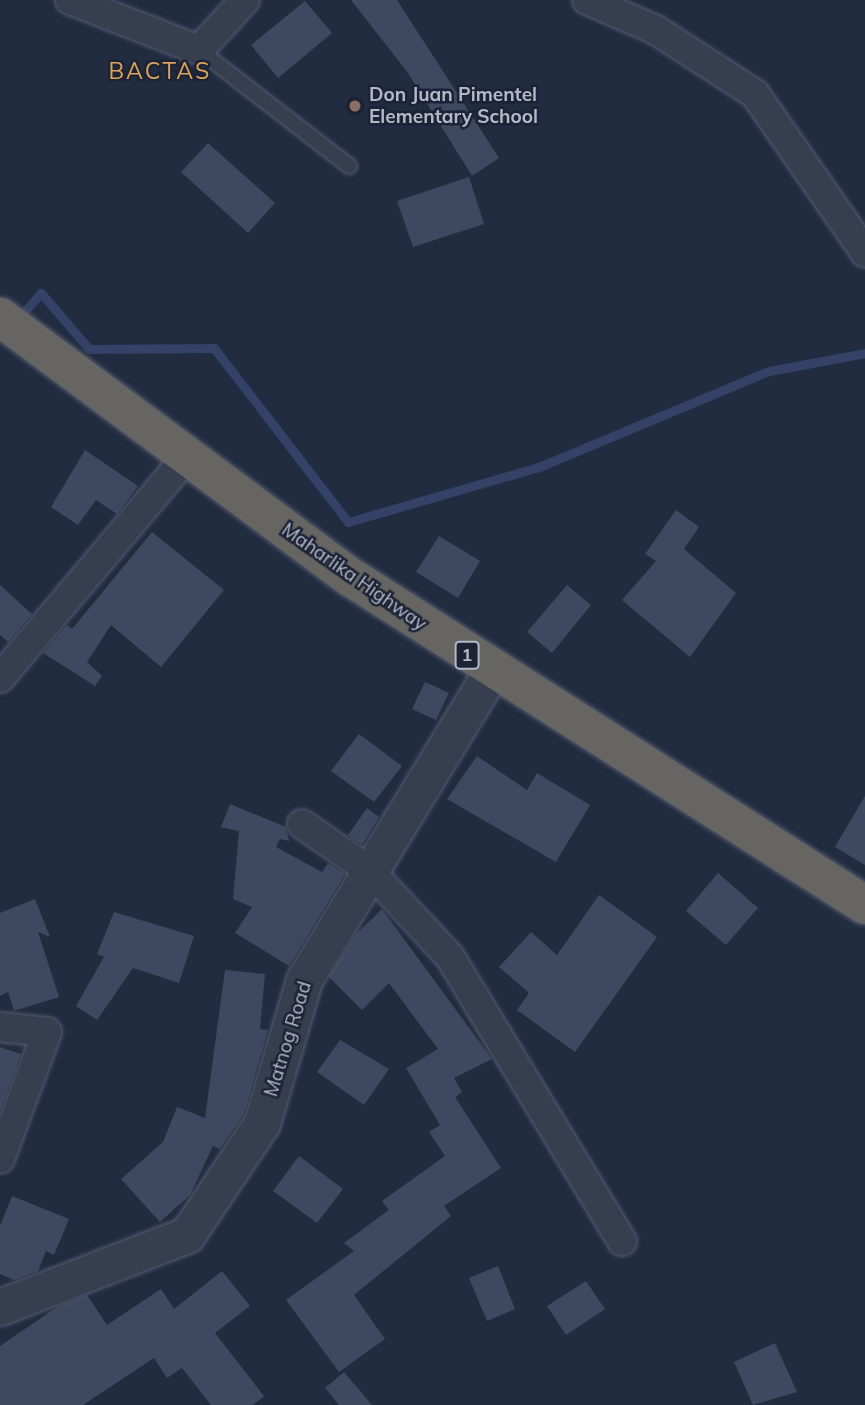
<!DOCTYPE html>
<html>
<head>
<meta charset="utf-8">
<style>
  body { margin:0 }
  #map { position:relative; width:865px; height:1405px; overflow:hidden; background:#222c40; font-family:Mulish,sans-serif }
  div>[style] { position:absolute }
  .stream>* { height:9px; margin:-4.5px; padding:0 4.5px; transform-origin:4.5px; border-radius:4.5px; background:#334266 }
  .building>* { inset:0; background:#3e4861 }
  .roads { filter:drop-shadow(0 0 2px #555c6e) drop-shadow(0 0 2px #555c6e) }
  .service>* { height:14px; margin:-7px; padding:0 7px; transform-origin:7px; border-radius:7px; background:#373e50 }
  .minor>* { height:28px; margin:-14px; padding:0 14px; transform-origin:14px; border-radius:14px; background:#373e50 }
  .tertiary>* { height:35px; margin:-17.5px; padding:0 17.5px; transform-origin:17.5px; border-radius:17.5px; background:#373e50 }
  .trunk>* { height:38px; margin:-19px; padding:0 19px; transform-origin:19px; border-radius:19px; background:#666562 }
  .dots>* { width:19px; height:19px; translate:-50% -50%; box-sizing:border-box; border:4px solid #1c2335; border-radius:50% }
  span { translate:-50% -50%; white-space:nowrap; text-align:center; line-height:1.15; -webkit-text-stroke:5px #1c2335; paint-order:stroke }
  .shield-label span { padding:2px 5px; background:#1c2335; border:2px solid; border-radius:5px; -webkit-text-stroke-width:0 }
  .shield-label { font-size:18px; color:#b3b9cb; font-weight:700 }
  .poi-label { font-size:19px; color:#b3b9cb; font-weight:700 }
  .left { translate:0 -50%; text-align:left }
  .street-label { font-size:19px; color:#b3b9cb }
  .quarter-label { font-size:23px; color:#dda35c; letter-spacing:2px }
</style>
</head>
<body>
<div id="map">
  <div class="stream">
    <i style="left:19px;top:318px;width:33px;rotate:-49deg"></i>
    <i style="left:41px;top:293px;width:74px;rotate:49.4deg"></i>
    <i style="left:89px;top:349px;width:125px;rotate:-0.5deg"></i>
    <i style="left:214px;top:348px;width:220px;rotate:52.4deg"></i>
    <i style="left:348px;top:522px;width:199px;rotate:-16.1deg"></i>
    <i style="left:539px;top:467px;width:249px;rotate:-22.7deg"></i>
    <i style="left:769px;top:371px;width:98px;rotate:-10.6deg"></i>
  </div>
  <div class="building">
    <i style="clip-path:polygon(351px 0,397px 0,499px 158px,472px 176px,408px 73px)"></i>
    <i style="clip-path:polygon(305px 1px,332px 33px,278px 78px,251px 45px)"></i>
    <i style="clip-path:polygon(208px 143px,275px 203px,248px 233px,181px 172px)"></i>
    <i style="clip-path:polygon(469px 177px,484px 224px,413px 247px,397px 201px)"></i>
    <i style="clip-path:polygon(85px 450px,138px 486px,117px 514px,96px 500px,78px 525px,51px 507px)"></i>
    <i style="clip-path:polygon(676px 510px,699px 527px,684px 549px,736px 593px,690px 657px,622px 600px,656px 561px,645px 554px)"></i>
    <i style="clip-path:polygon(152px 532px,224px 590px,161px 667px,111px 625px,87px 662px,102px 676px,95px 686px,43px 653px,67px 625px,72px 629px)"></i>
    <i style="clip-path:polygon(439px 536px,480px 561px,458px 598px,416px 572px)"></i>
    <i style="clip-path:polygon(0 585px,32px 614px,8px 642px,0 635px)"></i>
    <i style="clip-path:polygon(567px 585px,591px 605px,552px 653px,527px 632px)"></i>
    <i style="clip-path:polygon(425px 682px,449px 693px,436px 720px,412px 709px)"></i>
    <i style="clip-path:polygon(359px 734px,402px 766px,374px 802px,331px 771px)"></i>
    <i style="clip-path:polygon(477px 756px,527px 790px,537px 773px,590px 805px,556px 862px,447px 799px)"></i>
    <i style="clip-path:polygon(865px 796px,865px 865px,835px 847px)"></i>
    <i style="clip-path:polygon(230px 804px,286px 827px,289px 841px,280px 839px,276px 847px,322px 872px,328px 863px,345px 874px,289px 966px,235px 933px,252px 907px,233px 899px,239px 831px,221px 827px)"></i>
    <i style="clip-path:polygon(367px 808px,379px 817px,362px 845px,348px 835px)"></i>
    <i style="clip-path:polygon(718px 873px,758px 908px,726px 945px,686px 911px)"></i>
    <i style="clip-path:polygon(599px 895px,657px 937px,575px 1052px,517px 1010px,529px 993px,499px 967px,531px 932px,557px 955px)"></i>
    <i style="clip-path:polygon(35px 899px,50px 937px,38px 932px,59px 997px,14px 1011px,8px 992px,0 996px,0 913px)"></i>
    <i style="clip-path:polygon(382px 909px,492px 1059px,454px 1078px,462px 1092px,455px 1097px,501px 1168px,444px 1206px,451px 1216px,354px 1295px,385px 1339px,339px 1372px,286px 1300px,354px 1251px,344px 1243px,389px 1210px,382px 1201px,445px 1156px,429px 1132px,440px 1125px,406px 1068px,438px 1049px,389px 983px,362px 1010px,329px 977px,356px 934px)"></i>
    <i style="clip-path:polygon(114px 912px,194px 936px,179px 983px,133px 968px,97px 1020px,76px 1006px,104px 957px,97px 954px)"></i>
    <i style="clip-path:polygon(225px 970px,265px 974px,260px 1029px,268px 1030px,244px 1114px,220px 1149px,213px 1146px,190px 1195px,160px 1222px,121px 1179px,163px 1142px,177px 1107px,205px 1118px)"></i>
    <i style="clip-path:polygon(340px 1040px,389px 1069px,364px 1105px,317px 1072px)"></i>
    <i style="clip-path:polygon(0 1047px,21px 1054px,0 1111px)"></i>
    <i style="clip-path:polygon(299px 1156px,343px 1189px,317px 1223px,273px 1191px)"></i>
    <i style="clip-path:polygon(12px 1196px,69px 1219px,54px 1255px,46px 1251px,38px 1271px,14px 1280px,0 1274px,0 1226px)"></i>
    <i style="clip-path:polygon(498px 1266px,515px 1309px,487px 1321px,469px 1278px)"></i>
    <i style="clip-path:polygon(222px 1271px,250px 1306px,215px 1333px,264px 1396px,253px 1405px,211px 1405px,182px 1368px,167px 1378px,154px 1358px,83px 1405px,0 1405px,0 1346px,57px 1307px,87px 1295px,107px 1325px,161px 1289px,174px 1309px)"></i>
    <i style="clip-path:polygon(586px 1281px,605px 1309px,566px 1335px,547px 1306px)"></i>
    <i style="clip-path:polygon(775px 1343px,797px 1392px,753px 1405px,734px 1362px)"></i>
    <i style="clip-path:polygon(344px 1372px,372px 1405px,339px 1405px,325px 1388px)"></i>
  </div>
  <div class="roads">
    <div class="service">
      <i style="left:199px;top:50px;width:190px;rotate:37.7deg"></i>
    </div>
    <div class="minor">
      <i style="left:70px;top:0;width:138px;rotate:21.2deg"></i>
      <i style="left:199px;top:50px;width:68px;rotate:-47.4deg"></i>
      <i style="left:587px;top:0;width:75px;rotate:23.5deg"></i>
      <i style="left:656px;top:30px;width:118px;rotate:32.9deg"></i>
      <i style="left:755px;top:94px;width:193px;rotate:55.2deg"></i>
      <i style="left:0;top:678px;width:287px;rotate:-49.8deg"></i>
      <i style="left:302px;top:824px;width:83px;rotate:34.7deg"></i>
      <i style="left:370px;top:871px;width:117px;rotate:47.1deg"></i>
      <i style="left:450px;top:957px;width:332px;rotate:58.8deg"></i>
      <i style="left:0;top:1027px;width:47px;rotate:6.1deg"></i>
      <i style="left:47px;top:1032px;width:135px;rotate:110.3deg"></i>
    </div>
    <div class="tertiary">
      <i style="left:0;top:1307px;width:200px;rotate:-21.1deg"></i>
      <i style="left:187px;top:1235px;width:135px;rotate:-56.2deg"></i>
      <i style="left:262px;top:1123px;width:149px;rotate:-73.6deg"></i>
      <i style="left:304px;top:980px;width:362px;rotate:-58.7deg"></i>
    </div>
    <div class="trunk">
      <i style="left:0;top:317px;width:438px;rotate:36.6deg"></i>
      <i style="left:352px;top:578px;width:608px;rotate:32.51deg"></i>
    </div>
  </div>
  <div class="dots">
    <i style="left:355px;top:106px;background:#8d6e63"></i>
  </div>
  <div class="shield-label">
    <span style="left:467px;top:655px">1</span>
  </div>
  <div class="poi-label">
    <span class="left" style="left:369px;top:106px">Don Juan Pimentel<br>Elementary School</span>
  </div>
  <div class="street-label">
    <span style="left:354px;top:577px;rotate:35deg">Maharlika Highway</span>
    <span style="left:288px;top:1039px;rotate:-73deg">Matnog Road</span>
  </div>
  <div class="quarter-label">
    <span style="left:160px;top:71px">BACTAS</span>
  </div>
</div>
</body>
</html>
